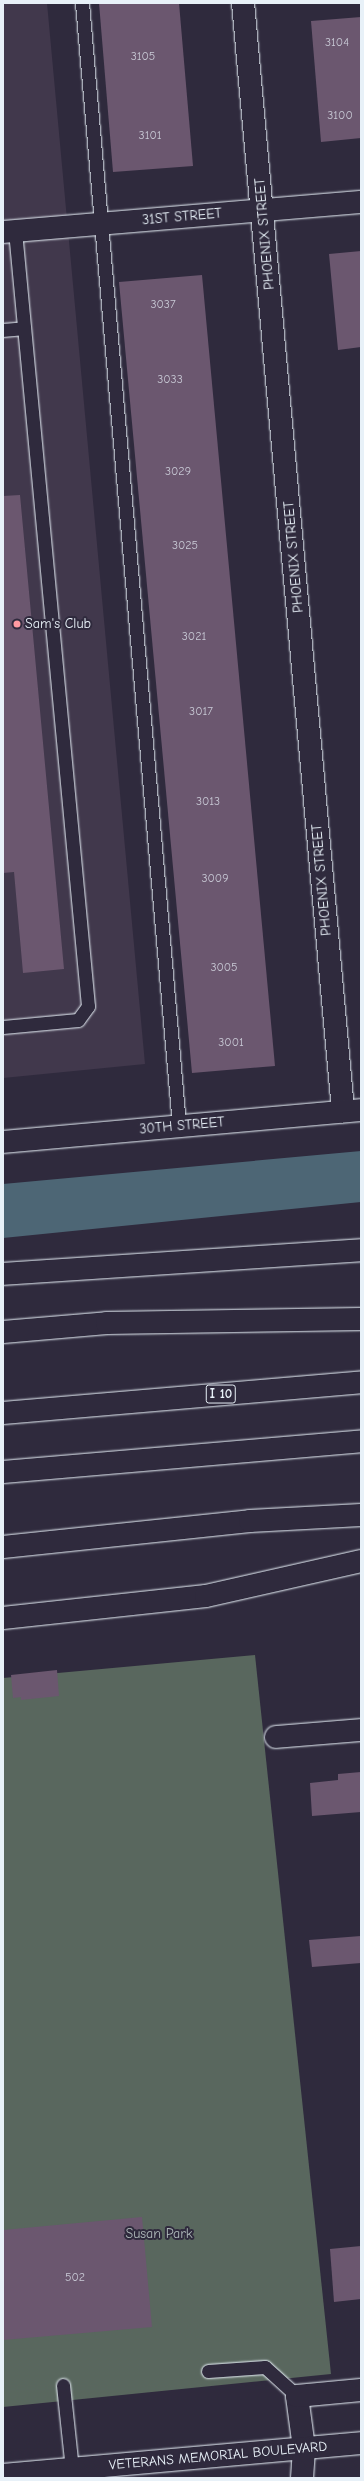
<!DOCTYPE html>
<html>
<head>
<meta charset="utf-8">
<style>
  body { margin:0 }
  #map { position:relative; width:364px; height:2481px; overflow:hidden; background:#2f2a3d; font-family:"Comic Neue",sans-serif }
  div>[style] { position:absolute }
  .built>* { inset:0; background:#41384c }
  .green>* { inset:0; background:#59675e }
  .water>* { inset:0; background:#4d6675 }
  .building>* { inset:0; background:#6b576f }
  .roads { filter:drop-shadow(0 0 1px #e8f1f8) drop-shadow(0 0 1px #e8f1f8) }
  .service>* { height:13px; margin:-6.5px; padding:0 6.5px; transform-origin:6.5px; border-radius:6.5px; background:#2f2a3d }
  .minor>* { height:22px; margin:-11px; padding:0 11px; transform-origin:11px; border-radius:11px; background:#2f2a3d }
  .primary>* { height:22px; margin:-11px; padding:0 11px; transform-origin:11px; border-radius:11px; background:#2f2a3d }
  .motorway>* { height:22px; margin:-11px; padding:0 11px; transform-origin:11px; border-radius:11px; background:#2f2a3d }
  .dots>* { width:11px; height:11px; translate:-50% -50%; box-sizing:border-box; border:2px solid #2f2a3d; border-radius:50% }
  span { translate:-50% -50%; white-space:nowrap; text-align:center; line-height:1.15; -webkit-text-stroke:4px #2f2a3d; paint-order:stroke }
  .number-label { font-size:12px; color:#c9cad6 }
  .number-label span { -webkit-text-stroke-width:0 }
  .shield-label span { padding:1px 3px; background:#2f2a3d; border:1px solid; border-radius:3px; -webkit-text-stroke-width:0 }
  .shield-label { font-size:13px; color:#e8f1f8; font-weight:700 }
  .street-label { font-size:14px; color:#e8f1f8 }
  .poi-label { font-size:14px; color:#e8f1f8 }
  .left { translate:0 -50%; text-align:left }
  .park-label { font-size:14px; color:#afbaba }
  .frame { position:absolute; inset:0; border:4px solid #e8f1f8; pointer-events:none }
</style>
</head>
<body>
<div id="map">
  <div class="built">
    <i style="clip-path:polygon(3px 3px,47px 3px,145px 1064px,3px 1078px)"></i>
  </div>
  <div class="green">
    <i style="clip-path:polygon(255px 1655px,331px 2374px,3px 2407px,3px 1678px)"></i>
  </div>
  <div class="water">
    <i style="clip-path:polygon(361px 1151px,361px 1202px,3px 1238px,3px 1184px)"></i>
  </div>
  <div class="building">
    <i style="clip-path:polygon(99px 3px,179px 3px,193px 166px,113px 172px)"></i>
    <i style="clip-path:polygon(361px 17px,361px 138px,321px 142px,311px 21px)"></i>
    <i style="clip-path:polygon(361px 251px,361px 347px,338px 350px,329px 254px)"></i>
    <i style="clip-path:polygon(202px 275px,275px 1066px,192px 1073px,119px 282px)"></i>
    <i style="clip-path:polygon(20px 495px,64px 969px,23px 973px,14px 872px,3px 873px,3px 496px)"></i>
    <i style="clip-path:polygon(57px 1670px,59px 1696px,21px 1700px,21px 1697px,13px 1698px,11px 1675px)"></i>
    <i style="clip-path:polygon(361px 1772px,361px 1812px,312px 1816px,310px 1783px,338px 1780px,338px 1774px)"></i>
    <i style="clip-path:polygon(361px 1936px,361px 1963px,312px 1967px,309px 1940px)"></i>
    <i style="clip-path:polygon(142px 2217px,152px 2327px,3px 2340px,3px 2230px)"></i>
    <i style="clip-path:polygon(361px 2246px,361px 2299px,334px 2302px,330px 2249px)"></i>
  </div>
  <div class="roads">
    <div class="service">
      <i style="left:82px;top:3px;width:1127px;rotate:85.06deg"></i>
      <i style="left:3px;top:330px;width:21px;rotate:-5deg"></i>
      <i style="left:3px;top:1027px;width:75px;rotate:-5.3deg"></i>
      <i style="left:78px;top:1020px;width:17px;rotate:-54deg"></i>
      <i style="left:88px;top:1006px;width:778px;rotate:-95.38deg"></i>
      <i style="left:208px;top:2371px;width:57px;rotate:-4deg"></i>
      <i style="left:265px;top:2367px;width:43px;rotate:42.2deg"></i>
      <i style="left:63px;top:2385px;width:84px;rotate:83.9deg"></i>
    </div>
    <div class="minor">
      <i style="left:243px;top:3px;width:1113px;rotate:84.84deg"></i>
      <i style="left:3px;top:232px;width:359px;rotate:-4.8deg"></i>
      <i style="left:3px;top:1142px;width:359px;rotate:-5.1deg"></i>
      <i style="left:276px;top:1737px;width:85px;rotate:-4.7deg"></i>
      <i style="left:304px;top:2448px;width:52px;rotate:-97.7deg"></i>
      <i style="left:297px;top:2396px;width:64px;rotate:-5.4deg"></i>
    </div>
    <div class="primary">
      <i style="left:3px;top:2475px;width:359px;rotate:-5.1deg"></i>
      <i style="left:302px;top:2478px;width:30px;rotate:-86deg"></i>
    </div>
    <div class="motorway">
      <i style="left:3px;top:1274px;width:359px;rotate:-3.8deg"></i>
      <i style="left:3px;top:1332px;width:104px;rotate:-4.9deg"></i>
      <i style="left:107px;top:1323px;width:254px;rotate:-0.9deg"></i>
      <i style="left:3px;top:1413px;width:359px;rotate:-4.9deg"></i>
      <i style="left:3px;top:1472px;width:359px;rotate:-4.9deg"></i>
      <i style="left:3px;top:1547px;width:248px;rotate:-6deg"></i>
      <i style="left:250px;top:1521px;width:111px;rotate:-3.1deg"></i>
      <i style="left:3px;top:1618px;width:204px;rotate:-6.2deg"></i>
      <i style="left:206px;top:1596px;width:159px;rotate:-12.7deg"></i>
    </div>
  </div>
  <div class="dots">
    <i style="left:17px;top:624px;background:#ff9aa2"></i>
  </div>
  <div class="number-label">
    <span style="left:337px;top:43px">3104</span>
    <span style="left:143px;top:57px">3105</span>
    <span style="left:340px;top:116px">3100</span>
    <span style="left:150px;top:136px">3101</span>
    <span style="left:163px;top:305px">3037</span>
    <span style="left:170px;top:380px">3033</span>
    <span style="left:178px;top:472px">3029</span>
    <span style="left:185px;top:546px">3025</span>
    <span style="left:194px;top:637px">3021</span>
    <span style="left:201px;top:712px">3017</span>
    <span style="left:208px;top:802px">3013</span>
    <span style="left:215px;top:879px">3009</span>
    <span style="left:224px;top:968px">3005</span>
    <span style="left:231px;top:1043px">3001</span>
    <span style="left:75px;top:2278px">502</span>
  </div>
  <div class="shield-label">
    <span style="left:221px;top:1394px">I 10</span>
  </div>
  <div class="street-label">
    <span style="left:182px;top:217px;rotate:-5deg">31ST STREET</span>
    <span style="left:265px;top:234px;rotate:-95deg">PHOENIX STREET</span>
    <span style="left:294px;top:557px;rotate:-95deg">PHOENIX STREET</span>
    <span style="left:322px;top:880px;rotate:-95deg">PHOENIX STREET</span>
    <span style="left:182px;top:1126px;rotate:-5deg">30TH STREET</span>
    <span style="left:218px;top:2456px;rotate:-5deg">VETERANS MEMORIAL BOULEVARD</span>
  </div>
  <div class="poi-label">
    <span class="left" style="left:25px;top:624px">Sam's Club</span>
  </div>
  <div class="park-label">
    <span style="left:159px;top:2234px">Susan Park</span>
  </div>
  <div class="frame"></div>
</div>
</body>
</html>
